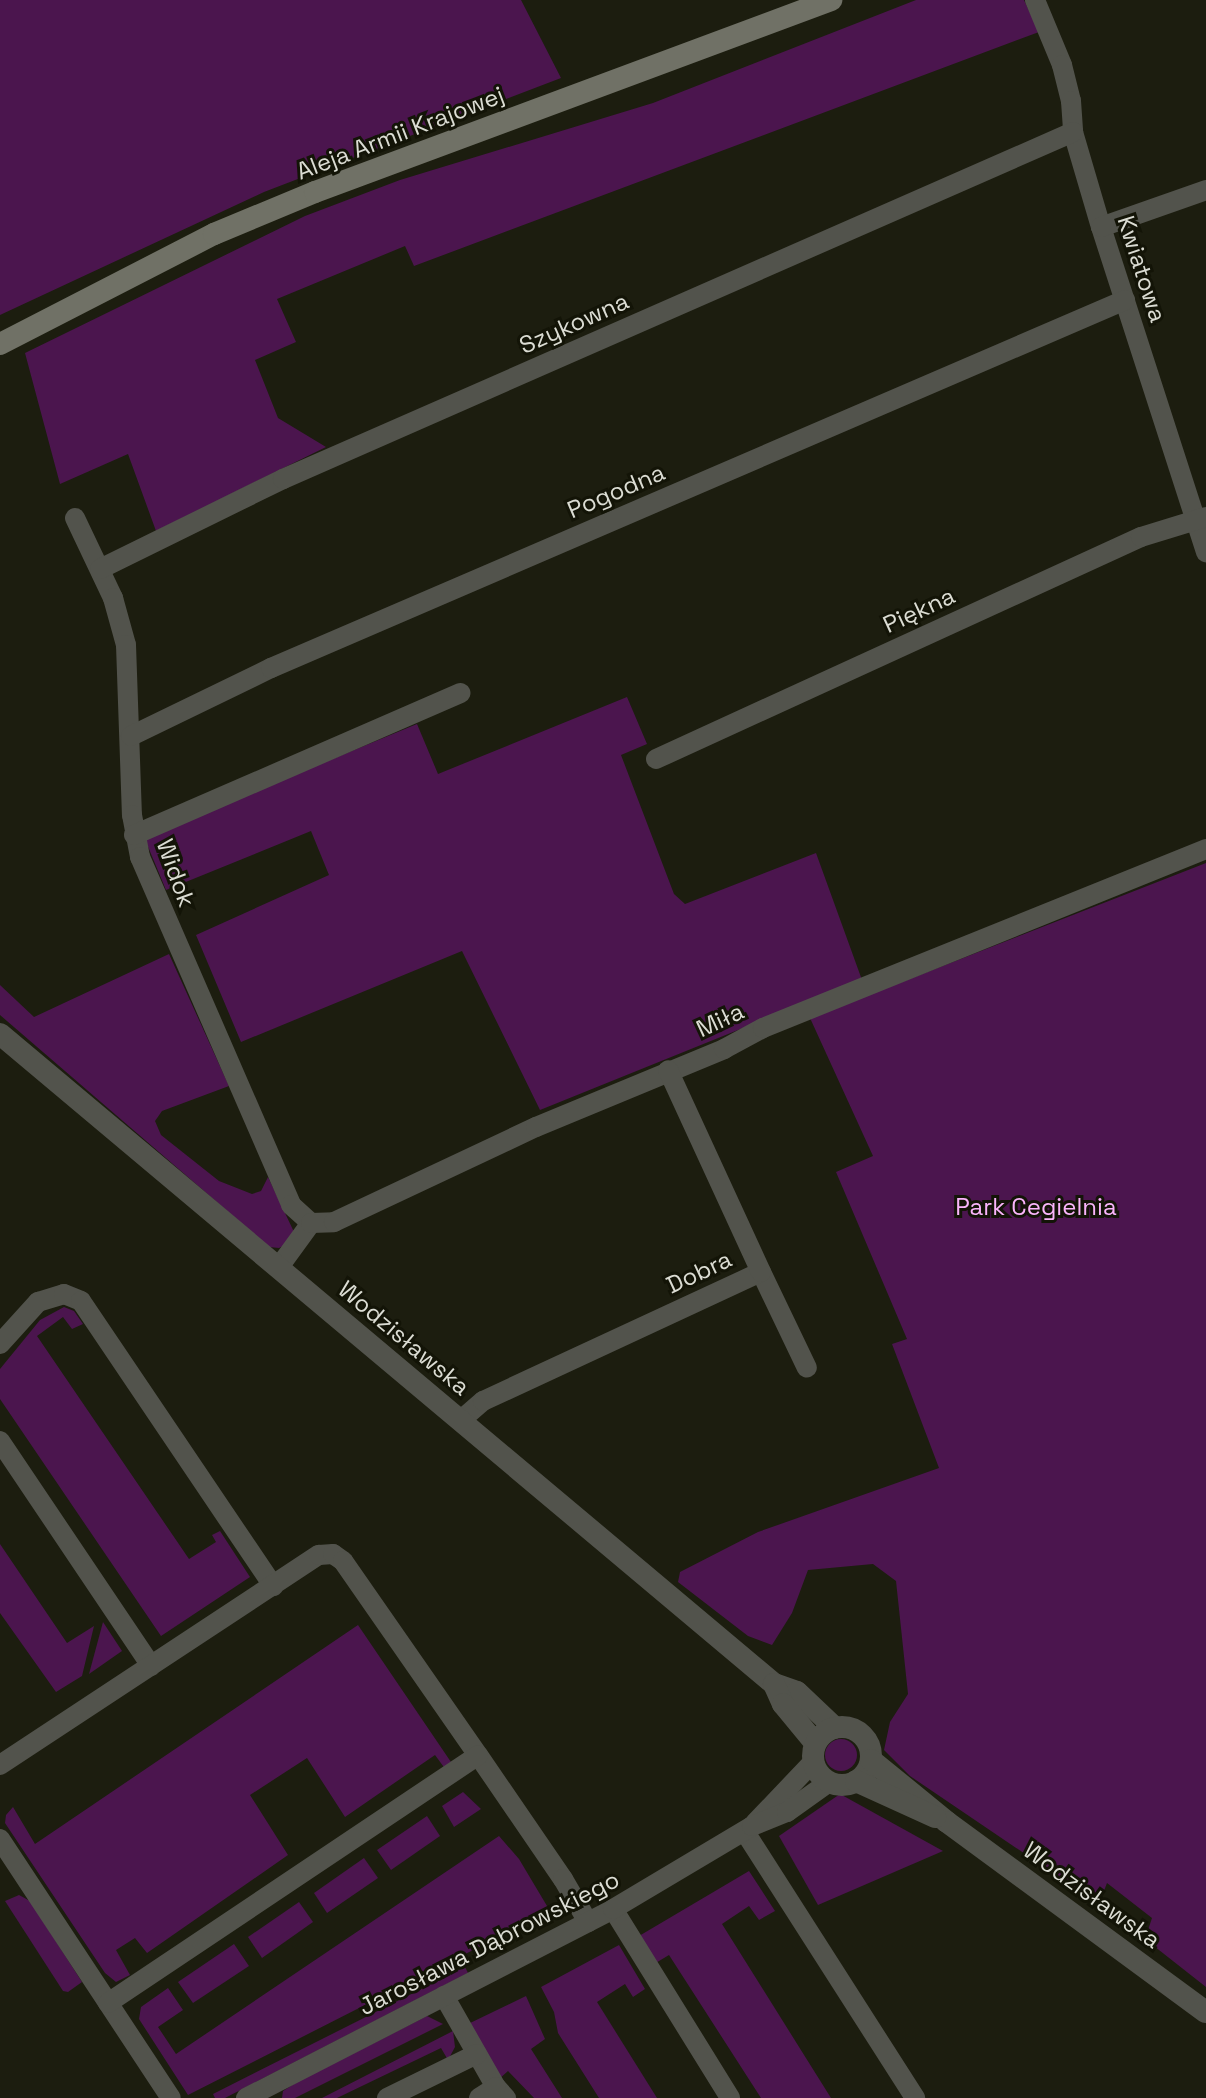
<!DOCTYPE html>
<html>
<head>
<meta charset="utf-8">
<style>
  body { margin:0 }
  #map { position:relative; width:1206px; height:2098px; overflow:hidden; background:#1c1d0f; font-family:"Space Grotesk",sans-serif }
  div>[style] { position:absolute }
  .green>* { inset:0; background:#4b154e }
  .round { border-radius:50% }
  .minor>* { height:20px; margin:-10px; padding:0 10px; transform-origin:10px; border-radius:10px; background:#52534c }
  .tertiary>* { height:22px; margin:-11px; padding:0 11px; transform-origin:11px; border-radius:11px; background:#52534c }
  .tertiary>.ring { margin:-11px; padding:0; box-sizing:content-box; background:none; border:22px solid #52534c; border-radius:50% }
  .secondary>* { height:22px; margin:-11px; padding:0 11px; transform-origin:11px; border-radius:11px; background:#707166 }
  span { translate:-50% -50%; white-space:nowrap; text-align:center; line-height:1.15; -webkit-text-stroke:6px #131407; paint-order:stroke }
  .street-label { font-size:24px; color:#dbdcd3 }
  .park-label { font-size:24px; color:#fab4fb }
</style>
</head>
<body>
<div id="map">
  <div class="green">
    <i style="clip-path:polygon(0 0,521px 0,561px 78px,264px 192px,0 315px)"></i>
    <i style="clip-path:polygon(916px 0,1024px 0,1039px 32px,414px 266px,405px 246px,277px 299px,296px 342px,255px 360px,278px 418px,326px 447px,156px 531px,128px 454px,60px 484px,25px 353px,305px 216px,400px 180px,653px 103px)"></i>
    <i style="clip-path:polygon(627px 697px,647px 744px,621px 755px,674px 894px,685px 904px,816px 853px,862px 980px,540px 1110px,462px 951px,241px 1042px,196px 935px,329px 875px,311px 831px,166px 890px,144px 837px,417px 724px,438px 774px)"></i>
    <i style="clip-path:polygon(1206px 863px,1206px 1987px,1145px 1939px,1152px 1918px,1107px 1883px,1099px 1904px,910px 1776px,884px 1750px,890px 1722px,908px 1694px,896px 1581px,873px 1564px,808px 1570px,792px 1613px,772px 1645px,748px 1636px,678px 1582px,680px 1572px,758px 1532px,939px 1468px,892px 1344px,907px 1339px,836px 1172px,873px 1156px,810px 1018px)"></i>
    <i style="clip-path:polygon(169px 954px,229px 1086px,162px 1111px,155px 1121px,161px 1135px,219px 1181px,252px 1194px,261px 1191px,268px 1177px,294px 1232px,289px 1243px,279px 1248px,269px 1247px,0 1015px,0 985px,34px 1017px)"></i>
    <i style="clip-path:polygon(64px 1307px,74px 1311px,83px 1324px,72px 1329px,63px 1317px,37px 1336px,189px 1559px,216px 1542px,212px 1535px,220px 1531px,250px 1577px,161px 1636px,0 1399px,0 1369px,40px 1320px)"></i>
    <i style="clip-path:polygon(0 1544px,67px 1643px,94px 1626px,82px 1676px,56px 1692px,0 1613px)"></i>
    <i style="clip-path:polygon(103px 1622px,122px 1651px,89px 1674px)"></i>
    <i style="clip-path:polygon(358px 1625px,453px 1765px,446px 1770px,435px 1755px,345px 1817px,307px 1758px,250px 1795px,288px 1855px,147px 1953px,135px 1938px,116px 1950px,130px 1975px,116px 1982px,105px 1973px,5px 1823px,6px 1815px,13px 1807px,35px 1844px)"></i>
    <i class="round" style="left:825px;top:1739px;width:32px;height:32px"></i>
    <i style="clip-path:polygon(463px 1792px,481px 1809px,454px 1827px,442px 1806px)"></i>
    <i style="clip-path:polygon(840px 1794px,943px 1851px,818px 1905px,779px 1836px)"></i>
    <i style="clip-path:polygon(427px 1816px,440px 1836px,391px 1870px,377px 1850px)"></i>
    <i style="clip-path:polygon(499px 1836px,519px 1859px,550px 1911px,188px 2095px,139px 2019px,141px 2007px,168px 1988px,183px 2010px,158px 2027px,176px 2054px)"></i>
    <i style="clip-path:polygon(364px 1858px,378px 1878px,327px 1913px,314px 1893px)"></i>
    <i style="clip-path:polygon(749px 1871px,775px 1911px,759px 1920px,749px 1906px,722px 1924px,831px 2098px,761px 2098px,669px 1955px,654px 1964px,639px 1936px)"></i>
    <i style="clip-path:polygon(19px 1895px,30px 1901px,82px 1982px,68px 1992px,63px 1991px,5px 1901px)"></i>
    <i style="clip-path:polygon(299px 1902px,313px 1922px,262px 1958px,248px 1937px)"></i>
    <i style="clip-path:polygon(234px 1944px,249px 1966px,193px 2003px,178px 1982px)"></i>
    <i style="clip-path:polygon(619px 1945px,645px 1989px,633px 1997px,625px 1984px,597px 2002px,657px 2098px,599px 2098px,558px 2033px,554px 2012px,541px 1987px)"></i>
    <i style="clip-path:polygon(465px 1967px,468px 1973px,225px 2098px,215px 2098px,213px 2094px)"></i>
    <i style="clip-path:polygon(526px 1996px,545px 2039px,531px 2049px,562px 2098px,534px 2098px,508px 2071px,498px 2080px,468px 2024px)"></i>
    <i style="clip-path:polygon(427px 2016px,443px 2024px,295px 2098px,282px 2098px,283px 2091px,297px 2082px)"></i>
    <i style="clip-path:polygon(453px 2031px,455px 2047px,448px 2060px,441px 2048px,337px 2098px,322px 2098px)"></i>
  </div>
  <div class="minor">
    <i style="left:1035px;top:0;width:70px;rotate:67.4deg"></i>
    <i style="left:1062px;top:65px;width:37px;rotate:76deg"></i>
    <i style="left:1071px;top:101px;width:31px;rotate:86deg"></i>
    <i style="left:1073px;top:132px;width:99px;rotate:73.6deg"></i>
    <i style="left:1101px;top:227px;width:342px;rotate:72.1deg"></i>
    <i style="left:1101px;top:227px;width:111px;rotate:-19.4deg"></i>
    <i style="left:75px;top:518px;width:89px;rotate:64.6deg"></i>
    <i style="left:113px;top:598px;width:49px;rotate:74.5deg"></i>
    <i style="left:126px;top:645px;width:170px;rotate:88deg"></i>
    <i style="left:132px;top:815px;width:43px;rotate:79.2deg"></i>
    <i style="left:140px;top:857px;width:379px;rotate:66.5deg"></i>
    <i style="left:291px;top:1205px;width:27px;rotate:42deg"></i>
    <i style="left:100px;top:569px;width:204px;rotate:-26.2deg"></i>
    <i style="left:283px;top:479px;width:863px;rotate:-23.71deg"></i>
    <i style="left:131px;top:736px;width:156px;rotate:-25.9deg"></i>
    <i style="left:271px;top:668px;width:930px;rotate:-23.31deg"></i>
    <i style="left:656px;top:759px;width:533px;rotate:-24.6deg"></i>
    <i style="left:1141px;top:537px;width:68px;rotate:-17.1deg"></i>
    <i style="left:134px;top:835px;width:356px;rotate:-23.5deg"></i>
    <i style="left:279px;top:1267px;width:54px;rotate:-54deg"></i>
    <i style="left:311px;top:1223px;width:23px;rotate:-2deg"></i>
    <i style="left:334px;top:1222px;width:223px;rotate:-25.2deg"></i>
    <i style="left:536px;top:1127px;width:204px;rotate:-22.5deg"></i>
    <i style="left:724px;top:1049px;width:44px;rotate:-28.3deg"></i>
    <i style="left:763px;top:1028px;width:478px;rotate:-22deg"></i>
    <i style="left:761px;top:1272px;width:106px;rotate:64.4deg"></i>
    <i style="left:0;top:1344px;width:57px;rotate:-47.9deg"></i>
    <i style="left:38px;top:1302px;width:27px;rotate:-17deg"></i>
    <i style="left:64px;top:1294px;width:18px;rotate:22deg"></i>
    <i style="left:81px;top:1301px;width:344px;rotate:56deg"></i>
    <i style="left:461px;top:1420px;width:29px;rotate:-41deg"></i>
    <i style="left:483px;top:1401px;width:306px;rotate:-24.9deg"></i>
    <i style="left:761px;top:1272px;width:222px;rotate:-114.7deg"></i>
    <i style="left:0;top:1441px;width:271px;rotate:56.1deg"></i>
    <i style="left:0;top:1765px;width:382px;rotate:-33.4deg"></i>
    <i style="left:319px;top:1555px;width:14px;rotate:-4deg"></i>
    <i style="left:333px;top:1554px;width:12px;rotate:35deg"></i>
    <i style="left:343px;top:1561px;width:236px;rotate:55.2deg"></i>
    <i style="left:478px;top:1755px;width:150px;rotate:55.6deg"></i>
    <i style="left:563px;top:1879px;width:50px;rotate:59.8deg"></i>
    <i style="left:755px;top:1823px;width:84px;rotate:-46.4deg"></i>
    <i style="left:745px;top:1832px;width:316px;rotate:57.4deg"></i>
    <i style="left:0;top:1839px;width:310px;rotate:56.6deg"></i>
    <i style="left:613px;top:1909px;width:222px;rotate:58.2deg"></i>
    <i style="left:444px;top:1996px;width:105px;rotate:60.3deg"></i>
    <i style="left:496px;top:2087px;width:15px;rotate:48deg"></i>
    <i style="left:108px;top:2003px;width:445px;rotate:-33.8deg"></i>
    <i style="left:246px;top:2098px;width:413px;rotate:-27.2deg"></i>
    <i style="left:613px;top:1909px;width:162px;rotate:-30.8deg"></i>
    <i style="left:752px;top:1826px;width:38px;rotate:-22deg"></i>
    <i style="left:787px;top:1812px;width:52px;rotate:-35.5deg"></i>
    <i style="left:387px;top:2098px;width:100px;rotate:-26.1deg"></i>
    <i style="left:479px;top:2098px;width:20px;rotate:-33deg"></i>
  </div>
  <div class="tertiary">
    <i style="left:0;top:1034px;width:1011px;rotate:40.02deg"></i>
    <i style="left:774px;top:1684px;width:24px;rotate:19deg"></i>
    <i style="left:797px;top:1692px;width:52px;rotate:43.5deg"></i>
    <i style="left:774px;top:1684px;width:22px;rotate:66deg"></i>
    <i style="left:783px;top:1704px;width:50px;rotate:50.6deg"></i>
    <i class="ring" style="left:813px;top:1727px;width:36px;height:36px"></i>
    <i style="left:871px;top:1760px;width:98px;rotate:39.2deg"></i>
    <i style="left:947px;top:1822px;width:321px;rotate:36.3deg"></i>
    <i style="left:856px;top:1781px;width:87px;rotate:24.5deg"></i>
  </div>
  <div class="secondary">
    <i style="left:0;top:344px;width:241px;rotate:-27.2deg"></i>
    <i style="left:214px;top:234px;width:109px;rotate:-22.6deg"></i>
    <i style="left:315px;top:192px;width:551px;rotate:-20.41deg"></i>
  </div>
  <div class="street-label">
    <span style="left:400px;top:133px;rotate:-21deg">Aleja Armii Krajowej</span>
    <span style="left:1142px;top:269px;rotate:72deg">Kwiatowa</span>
    <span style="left:574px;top:323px;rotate:-24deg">Szykowna</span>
    <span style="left:616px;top:491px;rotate:-23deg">Pogodna</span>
    <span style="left:919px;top:610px;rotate:-25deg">Piękna</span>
    <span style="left:176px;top:873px;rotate:70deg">Widok</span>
    <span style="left:720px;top:1020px;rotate:-25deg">Miła</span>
    <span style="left:699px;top:1272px;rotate:-25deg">Dobra</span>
    <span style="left:404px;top:1338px;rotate:40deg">Wodzisławska</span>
    <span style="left:1092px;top:1895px;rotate:36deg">Wodzisławska</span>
    <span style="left:489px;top:1943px;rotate:-27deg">Jarosława Dąbrowskiego</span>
  </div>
  <div class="park-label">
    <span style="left:1036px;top:1207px">Park Cegielnia</span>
  </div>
</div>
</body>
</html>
